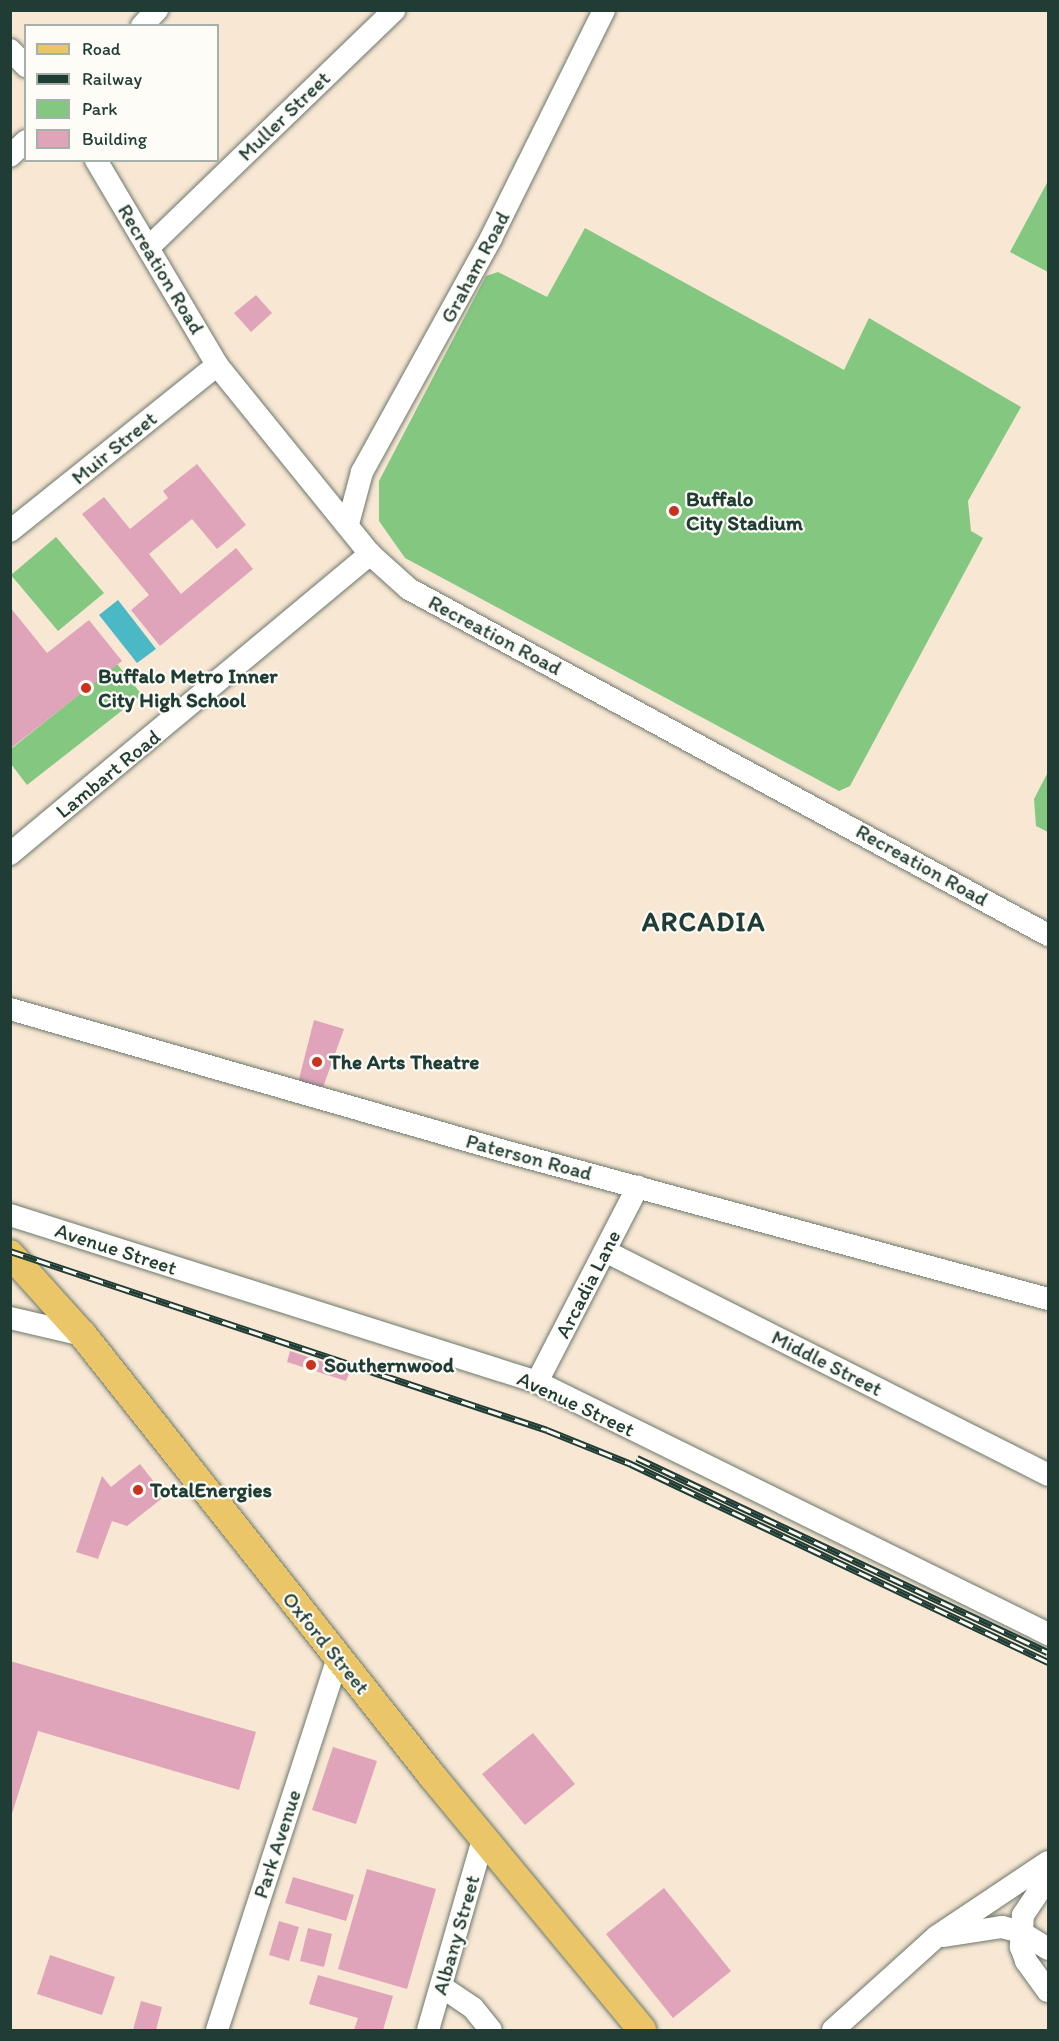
<!DOCTYPE html>
<html>
<head>
<meta charset="utf-8">
<style>
  body { margin:0 }
  #map { position:relative; width:1059px; height:2041px; overflow:hidden; background:#f8e7d3; font-family:Itim,sans-serif }
  div>[style] { position:absolute }
  .green>* { inset:0; background:#84c781 }
  .water>* { inset:0; background:#4ab8c5 }
  .building>* { inset:0; background:#dfa4ba }
  .roads { filter:drop-shadow(0 0 2px #6b786c) drop-shadow(0 0 2px #6b786c) }
  .minor>* { height:22px; margin:-11px; padding:0 11px; transform-origin:11px; border-radius:11px; background:#fff }
  .major>* { height:28px; margin:-14px; padding:0 14px; transform-origin:14px; border-radius:14px; background:#eac669 }
  .rail>* { height:7px; margin-top:-3.5px; transform-origin:0; background:repeating-linear-gradient(90deg,#fdfcf7 0 14px,#1f3d34 0 28px); box-sizing:border-box; border-block:2px solid #1f3d34 }
  .dots>* { width:16px; height:16px; translate:-50% -50%; box-sizing:border-box; border:3px solid #fdfcf7; border-radius:50% }
  span { translate:-50% -50%; white-space:nowrap; text-align:center; line-height:1.15; -webkit-text-stroke:4.5px #fdfcf7; paint-order:stroke }
  .street-label { font-size:21px; color:#1f3d34 }
  .poi-label { font-size:21px; color:#1f3d34; font-weight:700 }
  .left { translate:0 -50%; text-align:left }
  .district-label { font-size:27px; color:#1f3d34; font-weight:700; letter-spacing:1.5px }
  .frame { position:absolute; inset:0; border:12px solid #1f3d34; pointer-events:none }
  .legend { position:absolute; left:24px; top:24px; width:195px; height:138px; box-sizing:border-box; background:#fdfcf7; border:2px solid #a4b0a9; margin:0; padding:8px 10px; list-style:none; font-size:18px; color:#1f3d34 }
  .legend li { display:flex; align-items:center; gap:12px; height:30px }
  .legend b { width:30px; border:2px solid #a4b0a9 }
</style>
</head>
<body>
<div id="map">
  <div class="green">
    <i style="clip-path:polygon(1048px 181px,1048px 272px,1010px 252px)"></i>
    <i style="clip-path:polygon(585px 228px,844px 370px,869px 318px,1021px 407px,968px 501px,971px 531px,983px 538px,850px 786px,839px 791px,405px 558px,379px 521px,379px 481px,486px 276px,498px 272px,547px 297px)"></i>
    <i style="clip-path:polygon(56px 537px,104px 593px,58px 631px,11px 575px)"></i>
    <i style="clip-path:polygon(117px 664px,142px 695px,27px 785px,11px 764px,11px 749px)"></i>
    <i style="clip-path:polygon(1048px 772px,1048px 832px,1036px 826px,1034px 799px)"></i>
  </div>
  <div class="water">
    <i style="clip-path:polygon(118px 600px,156px 649px,137px 663px,99px 615px)"></i>
  </div>
  <div class="building">
    <i style="clip-path:polygon(256px 295px,272px 313px,251px 332px,234px 313px)"></i>
    <i style="clip-path:polygon(197px 464px,246px 525px,217px 549px,192px 519px,149px 554px,181px 594px,236px 548px,253px 569px,160px 646px,131px 610px,149px 595px,82px 514px,104px 497px,130px 529px,168px 498px,163px 491px)"></i>
    <i style="clip-path:polygon(10px 607px,47px 653px,89px 620px,122px 661px,10px 749px)"></i>
    <i style="clip-path:polygon(314px 1020px,344px 1029px,322px 1090px,298px 1083px)"></i>
    <i style="clip-path:polygon(290px 1351px,350px 1371px,346px 1381px,287px 1362px)"></i>
    <i style="clip-path:polygon(140px 1464px,165px 1496px,127px 1526px,112px 1521px,98px 1559px,76px 1552px,102px 1476px,111px 1487px)"></i>
    <i style="clip-path:polygon(10px 1661px,256px 1732px,239px 1790px,38px 1731px,10px 1820px)"></i>
    <i style="clip-path:polygon(533px 1733px,575px 1784px,525px 1825px,482px 1774px)"></i>
    <i style="clip-path:polygon(333px 1747px,377px 1761px,356px 1824px,312px 1810px)"></i>
    <i style="clip-path:polygon(367px 1869px,436px 1889px,407px 1989px,338px 1969px)"></i>
    <i style="clip-path:polygon(293px 1877px,354px 1895px,346px 1921px,285px 1903px)"></i>
    <i style="clip-path:polygon(664px 1888px,731px 1971px,673px 2018px,606px 1934px)"></i>
    <i style="clip-path:polygon(279px 1921px,299px 1927px,289px 1961px,269px 1955px)"></i>
    <i style="clip-path:polygon(308px 1928px,332px 1934px,324px 1967px,300px 1961px)"></i>
    <i style="clip-path:polygon(50px 1955px,115px 1977px,102px 2015px,37px 1994px)"></i>
    <i style="clip-path:polygon(318px 1975px,393px 1996px,383px 2030px,354px 2030px,358px 2018px,309px 2004px)"></i>
    <i style="clip-path:polygon(141px 2001px,162px 2007px,156px 2030px,133px 2030px)"></i>
  </div>
  <div class="roads">
    <div class="minor">
      <i style="left:142px;top:26px;width:22px;rotate:-47deg"></i>
      <i style="left:10px;top:50px;width:23px;rotate:45deg"></i>
      <i style="left:10px;top:156px;width:22px;rotate:-43deg"></i>
      <i style="left:96px;top:160px;width:238px;rotate:59.4deg"></i>
      <i style="left:217px;top:365px;width:243px;rotate:51deg"></i>
      <i style="left:370px;top:554px;width:52px;rotate:41.9deg"></i>
      <i style="left:409px;top:589px;width:727px;rotate:28.43deg"></i>
      <i style="left:149px;top:247px;width:341px;rotate:-44deg"></i>
      <i style="left:348px;top:524px;width:54px;rotate:-74.9deg"></i>
      <i style="left:362px;top:472px;width:267px;rotate:-61.1deg"></i>
      <i style="left:491px;top:238px;width:254px;rotate:-63.6deg"></i>
      <i style="left:10px;top:531px;width:265px;rotate:-38.7deg"></i>
      <i style="left:10px;top:854px;width:469px;rotate:-39.8deg"></i>
      <i style="left:10px;top:1009px;width:514px;rotate:16.04deg"></i>
      <i style="left:504px;top:1151px;width:564px;rotate:15.22deg"></i>
      <i style="left:10px;top:1215px;width:553px;rotate:17.58deg"></i>
      <i style="left:537px;top:1382px;width:570px;rotate:26.25deg"></i>
      <i style="left:605px;top:1251px;width:496px;rotate:26.8deg"></i>
      <i style="left:10px;top:1318px;width:75px;rotate:13.1deg"></i>
      <i style="left:537px;top:1382px;width:220px;rotate:-62.7deg"></i>
      <i style="left:1048px;top:1878px;width:45px;rotate:124deg"></i>
      <i style="left:1023px;top:1915px;width:32px;rotate:94deg"></i>
      <i style="left:1021px;top:1947px;width:15px;rotate:70deg"></i>
      <i style="left:1026px;top:1961px;width:37px;rotate:54deg"></i>
      <i style="left:944px;top:1936px;width:59px;rotate:-8.8deg"></i>
      <i style="left:1002px;top:1927px;width:20px;rotate:15deg"></i>
      <i style="left:1021px;top:1932px;width:32px;rotate:32deg"></i>
      <i style="left:442px;top:1987px;width:37px;rotate:34deg"></i>
      <i style="left:473px;top:2008px;width:28px;rotate:51deg"></i>
      <i style="left:217px;top:2030px;width:391px;rotate:-72deg"></i>
      <i style="left:428px;top:2030px;width:199px;rotate:-73.9deg"></i>
      <i style="left:833px;top:2030px;width:139px;rotate:-42.1deg"></i>
      <i style="left:936px;top:1937px;width:135px;rotate:-33.8deg"></i>
    </div>
    <div class="major">
      <i style="left:10px;top:1254px;width:109px;rotate:48deg"></i>
      <i style="left:83px;top:1335px;width:564px;rotate:51.63deg"></i>
      <i style="left:433px;top:1777px;width:328px;rotate:50.4deg"></i>
    </div>
  </div>
  <div class="rail">
    <i style="left:10px;top:1251px;width:566px;rotate:18.43deg"></i>
    <i style="left:547px;top:1430px;width:91px;rotate:22deg"></i>
    <i style="left:631px;top:1464px;width:462px;rotate:25.4deg"></i>
    <i style="left:637px;top:1458px;width:454px;rotate:25.3deg"></i>
  </div>
  <div class="dots">
    <i style="left:674px;top:511px;background:#c8321e"></i>
    <i style="left:86px;top:688px;background:#c8321e"></i>
    <i style="left:317px;top:1062px;background:#c8321e"></i>
    <i style="left:311px;top:1365px;background:#c8321e"></i>
    <i style="left:138px;top:1490px;background:#c8321e"></i>
  </div>
  <div class="street-label">
    <span style="left:284px;top:116px;rotate:-44deg">Muller Street</span>
    <span style="left:475px;top:267px;rotate:-62deg">Graham Road</span>
    <span style="left:161px;top:269px;rotate:59deg">Recreation Road</span>
    <span style="left:114px;top:448px;rotate:-39deg">Muir Street</span>
    <span style="left:495px;top:635px;rotate:28deg">Recreation Road</span>
    <span style="left:108px;top:774px;rotate:-39deg">Lambart Road</span>
    <span style="left:922px;top:865px;rotate:29deg">Recreation Road</span>
    <span style="left:529px;top:1157px;rotate:15deg">Paterson Road</span>
    <span style="left:116px;top:1249px;rotate:18deg">Avenue Street</span>
    <span style="left:588px;top:1284px;rotate:-63deg">Arcadia Lane</span>
    <span style="left:827px;top:1363px;rotate:27deg">Middle Street</span>
    <span style="left:576px;top:1404px;rotate:25deg">Avenue Street</span>
    <span style="left:326px;top:1643px;rotate:51deg">Oxford Street</span>
    <span style="left:277px;top:1844px;rotate:-72deg">Park Avenue</span>
    <span style="left:456px;top:1935px;rotate:-74deg">Albany Street</span>
  </div>
  <div class="poi-label">
    <span class="left" style="left:686px;top:511px">Buffalo<br>City Stadium</span>
    <span class="left" style="left:98px;top:688px">Buffalo Metro Inner<br>City High School</span>
    <span class="left" style="left:329px;top:1062px">The Arts Theatre</span>
    <span class="left" style="left:324px;top:1365px">Southernwood</span>
    <span class="left" style="left:150px;top:1490px">TotalEnergies</span>
  </div>
  <div class="district-label">
    <span style="left:704px;top:922px">ARCADIA</span>
  </div>
  <div class="frame"></div>
  <ul class="legend">
  <li><b style="height:8px;background:#eac669"></b>Road</li>
  <li><b style="height:8px;background:#1f3d34"></b>Railway</li>
  <li><b style="height:16px;background:#84c781"></b>Park</li>
  <li><b style="height:16px;background:#dfa4ba"></b>Building</li>
  </ul>
</div>
</body>
</html>
